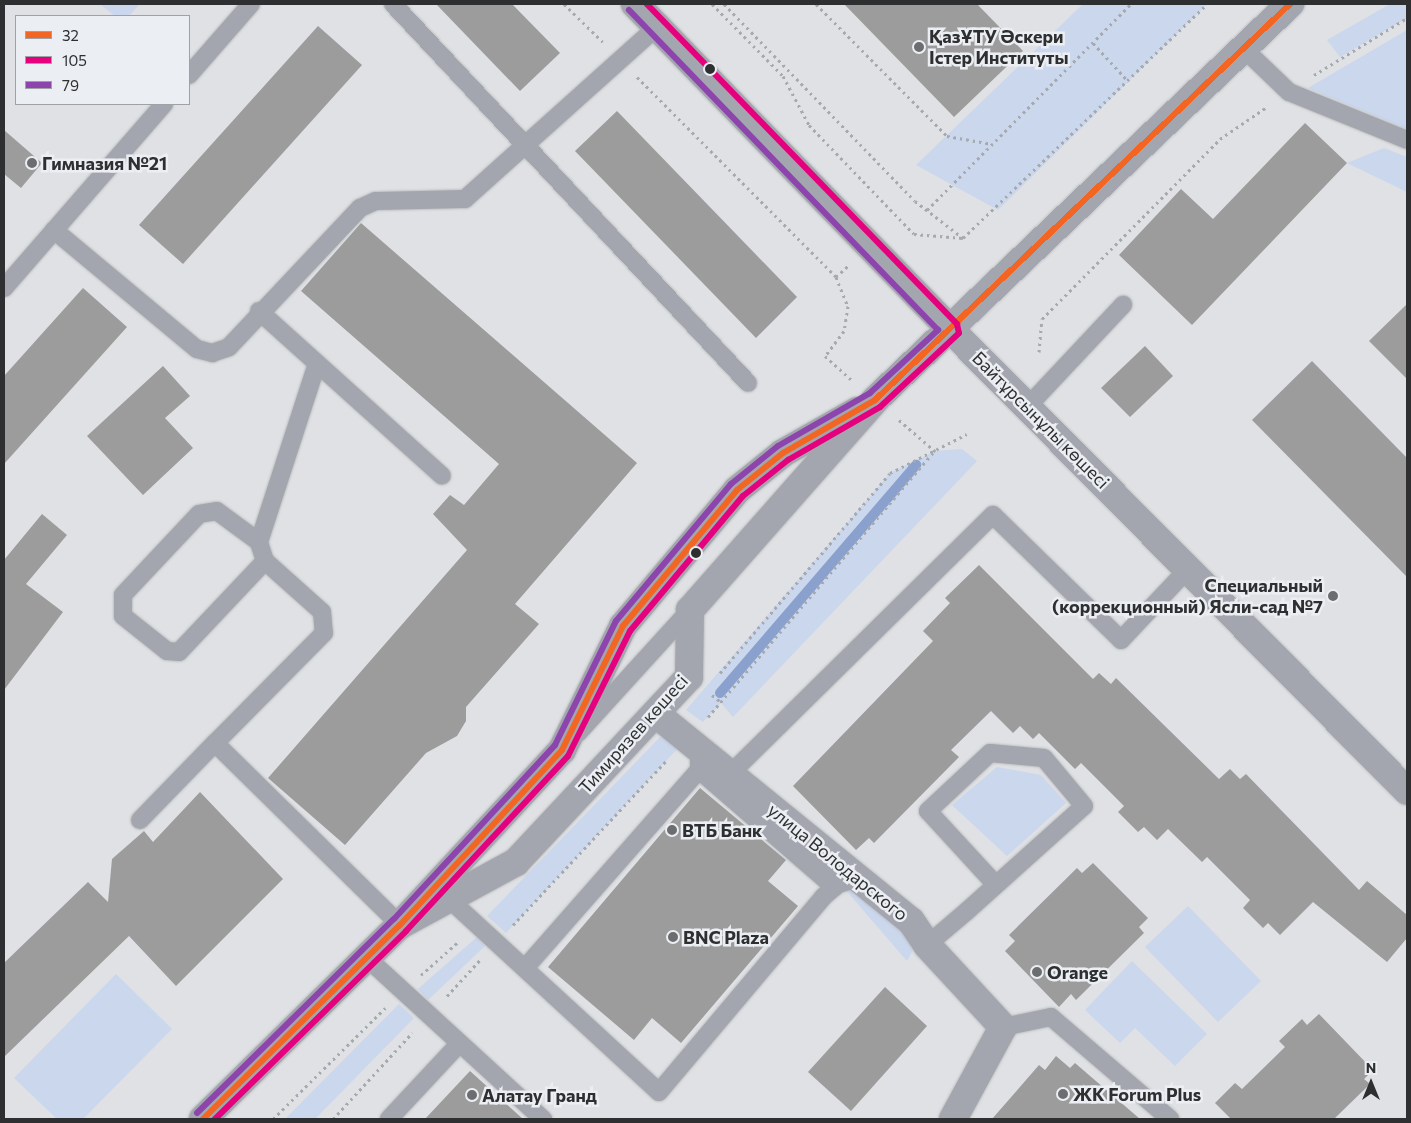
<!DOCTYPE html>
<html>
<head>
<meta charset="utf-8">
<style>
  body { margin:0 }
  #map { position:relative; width:1411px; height:1123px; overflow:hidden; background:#dfe1e4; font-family:Commissioner,sans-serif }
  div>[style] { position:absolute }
  .green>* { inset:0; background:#cad7ed }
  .stream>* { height:10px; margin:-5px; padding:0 5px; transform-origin:5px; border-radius:5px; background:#8aa1cd }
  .building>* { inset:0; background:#9c9c9c }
  .path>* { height:3px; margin-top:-1.5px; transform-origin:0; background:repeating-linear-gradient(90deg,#a6aaae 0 2.5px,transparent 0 6.5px) }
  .roads { filter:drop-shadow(0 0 1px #bcbdbf) drop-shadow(0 0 1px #bcbdbf) }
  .service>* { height:18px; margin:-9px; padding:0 9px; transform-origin:9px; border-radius:9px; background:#a3a6ae }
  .minor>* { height:28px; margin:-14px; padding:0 14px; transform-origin:14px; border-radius:14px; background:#a3a6ae }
  .tertiary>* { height:28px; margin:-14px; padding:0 14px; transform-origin:14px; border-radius:14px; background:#a3a6ae }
  .bus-1>* { height:6px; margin:-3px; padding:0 3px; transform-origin:3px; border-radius:3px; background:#f26522 }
  .bus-2>* { height:6px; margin:-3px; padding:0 3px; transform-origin:3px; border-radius:3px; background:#e5007d }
  .bus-3>* { height:6px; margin:-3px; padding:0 3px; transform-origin:3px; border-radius:3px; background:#8e44ad }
  .dots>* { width:14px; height:14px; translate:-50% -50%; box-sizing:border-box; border:2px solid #ebeef2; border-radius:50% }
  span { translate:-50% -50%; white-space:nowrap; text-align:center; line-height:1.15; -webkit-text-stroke:5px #ebeef2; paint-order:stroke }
  .poi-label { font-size:18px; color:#2e2f31; font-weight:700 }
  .left { translate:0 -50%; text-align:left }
  .right { translate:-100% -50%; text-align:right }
  .street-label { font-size:18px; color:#2e2f31 }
  .frame { position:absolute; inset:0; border:5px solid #2e2f31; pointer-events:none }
  .legend { position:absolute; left:15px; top:15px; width:175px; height:90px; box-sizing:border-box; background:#ebeef2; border:1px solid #9fa2a5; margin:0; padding:6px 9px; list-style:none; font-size:15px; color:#2e2f31 }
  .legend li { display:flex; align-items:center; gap:10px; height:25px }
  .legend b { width:25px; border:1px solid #9fa2a5 }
  .north { position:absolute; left:1346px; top:1058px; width:50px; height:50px; -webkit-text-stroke:4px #ebeef2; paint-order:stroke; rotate:0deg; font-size:14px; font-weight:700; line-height:20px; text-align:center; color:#2e2f31 }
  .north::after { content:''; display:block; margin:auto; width:18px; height:22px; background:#2e2f31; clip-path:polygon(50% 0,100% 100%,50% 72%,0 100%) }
</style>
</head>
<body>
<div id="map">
  <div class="green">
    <i style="clip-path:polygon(100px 4px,140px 4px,129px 16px,115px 16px)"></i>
    <i style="clip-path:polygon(1083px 4px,1207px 4px,998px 210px,916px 165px)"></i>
    <i style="clip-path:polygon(1390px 4px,1407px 4px,1407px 18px,1340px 57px,1327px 40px)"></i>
    <i style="clip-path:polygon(1407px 30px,1407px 129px,1308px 88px)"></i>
    <i style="clip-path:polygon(1384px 148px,1407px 157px,1407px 192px,1347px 163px)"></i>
    <i style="clip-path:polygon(962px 449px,977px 461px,733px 717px,721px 703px,703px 722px,686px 710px,890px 473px,935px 451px)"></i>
    <i style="clip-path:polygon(664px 733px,679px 747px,506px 933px,487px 916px)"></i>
    <i style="clip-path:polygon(997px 767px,1041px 775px,1066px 803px,1007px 856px,952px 805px)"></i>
    <i style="clip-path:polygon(858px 885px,918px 940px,907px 961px,844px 888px)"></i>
    <i style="clip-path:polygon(1188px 906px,1261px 981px,1218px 1022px,1145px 947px)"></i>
    <i style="clip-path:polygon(477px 937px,485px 946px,428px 1000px,418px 989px)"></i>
    <i style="clip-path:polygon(1132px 961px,1207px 1034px,1175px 1066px,1135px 1028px,1120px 1043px,1085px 1010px)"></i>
    <i style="clip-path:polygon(116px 974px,172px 1029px,83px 1119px,57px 1119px,14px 1078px)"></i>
    <i style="clip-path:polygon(399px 1004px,414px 1018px,315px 1119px,285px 1119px)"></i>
  </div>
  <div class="stream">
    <i style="left:720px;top:693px;width:301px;rotate:-49.3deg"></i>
  </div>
  <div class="building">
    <i style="clip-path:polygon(436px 4px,512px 4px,560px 53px,520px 91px)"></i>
    <i style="clip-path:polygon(844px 4px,977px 4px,1023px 51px,954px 117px)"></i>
    <i style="clip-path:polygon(318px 26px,362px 65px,183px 264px,139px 225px)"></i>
    <i style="clip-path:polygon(617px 111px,797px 297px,756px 338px,575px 151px)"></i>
    <i style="clip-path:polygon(1305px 123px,1347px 163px,1192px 325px,1119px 255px,1181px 189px,1213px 219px)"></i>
    <i style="clip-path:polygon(4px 130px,42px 163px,21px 188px,4px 174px)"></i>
    <i style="clip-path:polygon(361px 223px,637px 463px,515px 604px,539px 624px,466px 707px,466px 721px,457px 736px,426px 753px,345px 845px,268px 778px,467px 550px,433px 514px,450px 495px,464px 505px,499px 464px,301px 291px)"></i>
    <i style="clip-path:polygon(83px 288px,127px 327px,4px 464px,4px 376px)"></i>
    <i style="clip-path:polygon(1407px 304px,1407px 379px,1369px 341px)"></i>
    <i style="clip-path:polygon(1145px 346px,1173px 376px,1130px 417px,1101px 388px)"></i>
    <i style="clip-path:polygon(1312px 361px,1407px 458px,1407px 577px,1252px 420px)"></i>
    <i style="clip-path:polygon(163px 366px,190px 396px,165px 418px,193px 448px,143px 495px,87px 436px)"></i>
    <i style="clip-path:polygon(42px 514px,67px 535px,26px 584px,63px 612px,4px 690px,4px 560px)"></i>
    <i style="clip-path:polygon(979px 565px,1093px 679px,1099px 673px,1111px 684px,1116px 678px,1219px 779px,1230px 769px,1240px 779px,1246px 774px,1359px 890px,1367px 881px,1407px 915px,1407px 938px,1387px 962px,1313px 902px,1280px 935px,1268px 923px,1263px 928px,1243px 908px,1250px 900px,1207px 857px,1202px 862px,1168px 829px,1157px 840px,1144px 827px,1138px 832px,1118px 812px,1124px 806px,1081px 763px,1075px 769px,1039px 733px,1033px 739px,1020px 726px,1013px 733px,991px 711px,951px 750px,959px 757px,874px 843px,869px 838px,856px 850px,793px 786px,933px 641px,923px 631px,950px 603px,945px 598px)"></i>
    <i style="clip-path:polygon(700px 788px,786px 860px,768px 881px,798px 906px,681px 1043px,652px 1018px,634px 1040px,548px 967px)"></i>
    <i style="clip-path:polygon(200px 792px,283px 879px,176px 986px,129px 936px,4px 1057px,4px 963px,88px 882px,108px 902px,112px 859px,144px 831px,153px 842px)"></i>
    <i style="clip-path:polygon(1093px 863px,1148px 918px,1139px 927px,1144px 933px,1076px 1000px,1071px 994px,1059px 1007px,1005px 951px,1015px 941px,1009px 935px,1077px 868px,1082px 873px)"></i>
    <i style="clip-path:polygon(885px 987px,927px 1026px,851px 1111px,808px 1072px)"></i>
    <i style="clip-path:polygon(1319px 1014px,1373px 1070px,1364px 1079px,1370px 1084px,1334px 1119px,1231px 1119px,1215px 1103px,1235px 1083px,1242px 1089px,1285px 1047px,1279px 1041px,1302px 1019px,1307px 1025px)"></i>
    <i style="clip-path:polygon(1056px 1056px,1070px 1068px,1075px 1063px,1140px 1119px,992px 1119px,1039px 1065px,1045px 1070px)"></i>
    <i style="clip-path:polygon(470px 1071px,523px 1119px,425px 1119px)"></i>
  </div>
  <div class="path">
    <i style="left:564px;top:4px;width:54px;rotate:44.3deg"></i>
    <i style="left:712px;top:4px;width:101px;rotate:45.4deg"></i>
    <i style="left:783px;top:76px;width:55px;rotate:62deg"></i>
    <i style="left:809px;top:125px;width:151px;rotate:46.1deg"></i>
    <i style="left:914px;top:234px;width:49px;rotate:4.7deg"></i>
    <i style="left:963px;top:238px;width:338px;rotate:-43.8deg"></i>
    <i style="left:724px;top:4px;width:274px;rotate:45.9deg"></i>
    <i style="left:915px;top:201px;width:61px;rotate:37.6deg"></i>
    <i style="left:816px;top:4px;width:186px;rotate:45.2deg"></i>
    <i style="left:947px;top:136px;width:46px;rotate:10.1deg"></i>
    <i style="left:1093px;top:43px;width:52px;rotate:47.4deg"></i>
    <i style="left:1314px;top:75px;width:109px;rotate:-31.5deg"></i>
    <i style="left:637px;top:77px;width:282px;rotate:45.1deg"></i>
    <i style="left:836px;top:277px;width:31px;rotate:68deg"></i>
    <i style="left:848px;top:306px;width:25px;rotate:99deg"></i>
    <i style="left:844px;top:331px;width:31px;rotate:127deg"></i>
    <i style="left:825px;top:356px;width:36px;rotate:42deg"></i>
    <i style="left:927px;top:210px;width:290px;rotate:-45.3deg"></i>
    <i style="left:836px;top:277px;width:16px;rotate:-43deg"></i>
    <i style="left:1039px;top:352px;width:33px;rotate:-85deg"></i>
    <i style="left:1042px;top:319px;width:253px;rotate:-45.3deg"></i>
    <i style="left:1220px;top:139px;width:58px;rotate:-34.5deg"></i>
    <i style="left:899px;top:420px;width:48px;rotate:40.7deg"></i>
    <i style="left:720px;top:673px;width:262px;rotate:-49.6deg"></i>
    <i style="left:890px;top:473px;width:86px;rotate:-26.9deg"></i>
    <i style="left:712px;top:695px;width:11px;rotate:38deg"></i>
    <i style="left:708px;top:717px;width:347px;rotate:-49.6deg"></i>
    <i style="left:513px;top:925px;width:224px;rotate:-47deg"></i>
    <i style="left:421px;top:975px;width:51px;rotate:-41.8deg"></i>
    <i style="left:447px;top:996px;width:49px;rotate:-47.5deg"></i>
    <i style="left:273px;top:1119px;width:158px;rotate:-44.7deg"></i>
    <i style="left:333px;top:1119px;width:117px;rotate:-47.4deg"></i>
  </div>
  <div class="roads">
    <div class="service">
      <i style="left:393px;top:4px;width:519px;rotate:46.87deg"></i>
      <i style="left:1242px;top:47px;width:65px;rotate:43.8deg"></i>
      <i style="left:1289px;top:92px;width:127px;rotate:22.1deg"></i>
      <i style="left:189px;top:75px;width:94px;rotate:-48.9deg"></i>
      <i style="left:54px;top:230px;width:186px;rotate:39.8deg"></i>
      <i style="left:197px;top:349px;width:16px;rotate:15deg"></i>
      <i style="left:212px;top:353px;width:18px;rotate:-19deg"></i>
      <i style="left:229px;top:347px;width:191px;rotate:-46.7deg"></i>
      <i style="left:360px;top:208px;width:17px;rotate:-24deg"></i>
      <i style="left:376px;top:201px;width:89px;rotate:-1.3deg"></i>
      <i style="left:465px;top:199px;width:258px;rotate:-41.9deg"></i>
      <i style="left:4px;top:288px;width:244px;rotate:-49deg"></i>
      <i style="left:259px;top:311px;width:246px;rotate:42deg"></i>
      <i style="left:1028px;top:406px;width:139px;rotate:-46.8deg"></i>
      <i style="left:259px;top:542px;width:52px;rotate:-143.6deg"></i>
      <i style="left:217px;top:511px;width:18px;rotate:171deg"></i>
      <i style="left:199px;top:514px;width:111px;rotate:133.2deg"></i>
      <i style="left:123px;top:595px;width:21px;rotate:90deg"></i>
      <i style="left:123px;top:616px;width:56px;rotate:38.5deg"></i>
      <i style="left:167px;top:651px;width:12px;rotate:5deg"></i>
      <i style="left:179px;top:652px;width:125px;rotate:-46.6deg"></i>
      <i style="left:265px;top:561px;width:20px;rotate:-108deg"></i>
      <i style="left:259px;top:542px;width:188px;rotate:-72deg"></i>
      <i style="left:265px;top:561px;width:76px;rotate:41.8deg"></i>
      <i style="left:322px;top:612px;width:21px;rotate:85deg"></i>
      <i style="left:324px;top:633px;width:155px;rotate:134.7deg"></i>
      <i style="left:215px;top:743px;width:260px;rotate:44.5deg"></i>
      <i style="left:578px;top:733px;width:166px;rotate:-47.7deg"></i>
      <i style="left:699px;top:759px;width:11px;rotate:90deg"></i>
      <i style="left:699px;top:770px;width:179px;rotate:40.9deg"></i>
      <i style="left:730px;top:774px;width:369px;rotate:-44.6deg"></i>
      <i style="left:993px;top:515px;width:179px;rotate:44.3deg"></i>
      <i style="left:1121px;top:640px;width:98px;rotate:-46.7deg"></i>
      <i style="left:140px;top:820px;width:107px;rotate:-45.8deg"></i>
      <i style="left:449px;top:899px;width:285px;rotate:42.6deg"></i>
      <i style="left:659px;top:1092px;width:255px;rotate:-49.9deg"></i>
      <i style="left:823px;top:897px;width:20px;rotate:-41deg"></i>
      <i style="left:838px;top:884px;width:22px;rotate:-16deg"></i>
      <i style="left:927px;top:945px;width:52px;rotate:-40.4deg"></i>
      <i style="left:967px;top:911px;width:157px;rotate:-41.9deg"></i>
      <i style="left:1084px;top:806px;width:62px;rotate:-129.8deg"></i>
      <i style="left:1044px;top:758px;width:54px;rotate:-174.7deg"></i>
      <i style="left:990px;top:753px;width:85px;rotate:136.9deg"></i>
      <i style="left:928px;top:811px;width:100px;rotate:47.4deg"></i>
      <i style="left:367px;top:958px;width:239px;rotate:42.5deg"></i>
      <i style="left:525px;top:968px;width:264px;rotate:-48.7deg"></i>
      <i style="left:1003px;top:1027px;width:49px;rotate:-11.8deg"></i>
      <i style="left:1051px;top:1017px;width:157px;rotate:40.6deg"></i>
      <i style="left:389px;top:1119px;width:103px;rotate:-47deg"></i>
    </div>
    <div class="minor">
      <i style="left:951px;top:330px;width:648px;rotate:45.31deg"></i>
      <i style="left:656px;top:714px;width:328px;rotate:39.1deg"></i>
      <i style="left:911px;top:921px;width:29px;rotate:56deg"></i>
      <i style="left:927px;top:945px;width:112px;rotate:47.2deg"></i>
      <i style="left:1003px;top:1027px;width:105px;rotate:118.5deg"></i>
    </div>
    <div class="tertiary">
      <i style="left:635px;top:4px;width:454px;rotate:45.9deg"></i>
      <i style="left:400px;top:925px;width:132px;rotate:-28.5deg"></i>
      <i style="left:516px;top:862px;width:253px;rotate:-46.9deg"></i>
      <i style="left:689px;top:677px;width:67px;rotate:-89.1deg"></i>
      <i style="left:690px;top:610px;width:280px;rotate:-48.6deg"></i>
      <i style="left:875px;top:400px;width:574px;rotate:-43.66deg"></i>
      <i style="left:203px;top:1119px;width:276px;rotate:-44.6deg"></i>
      <i style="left:400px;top:925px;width:238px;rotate:-47.2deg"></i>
      <i style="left:562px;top:750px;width:138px;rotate:-63.8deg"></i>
      <i style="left:623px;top:626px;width:177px;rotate:-50deg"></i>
      <i style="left:737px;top:490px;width:59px;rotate:-38.8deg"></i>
      <i style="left:783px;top:453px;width:85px;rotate:-29.6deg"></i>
    </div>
  </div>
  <div class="bus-1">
    <i style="left:203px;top:1119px;width:276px;rotate:-44.6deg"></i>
    <i style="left:400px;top:925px;width:238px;rotate:-47.2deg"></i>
    <i style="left:562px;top:750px;width:138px;rotate:-63.8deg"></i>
    <i style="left:623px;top:626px;width:177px;rotate:-50deg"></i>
    <i style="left:737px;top:490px;width:59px;rotate:-38.8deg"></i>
    <i style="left:783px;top:453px;width:106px;rotate:-29.9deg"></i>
    <i style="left:875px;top:400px;width:574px;rotate:-43.66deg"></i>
  </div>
  <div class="bus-2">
    <i style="left:215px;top:1119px;width:268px;rotate:-44.5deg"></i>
    <i style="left:406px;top:931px;width:238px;rotate:-47.2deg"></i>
    <i style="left:568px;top:756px;width:140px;rotate:-63.6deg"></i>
    <i style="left:630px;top:631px;width:176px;rotate:-50.1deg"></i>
    <i style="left:743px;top:496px;width:58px;rotate:-38.7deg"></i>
    <i style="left:788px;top:460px;width:106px;rotate:-29.9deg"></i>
    <i style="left:880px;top:407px;width:108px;rotate:-43.1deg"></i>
    <i style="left:959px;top:333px;width:9px;rotate:-103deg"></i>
    <i style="left:957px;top:324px;width:446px;rotate:-134.1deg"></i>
  </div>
  <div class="bus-3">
    <i style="left:197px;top:1113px;width:276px;rotate:-44.6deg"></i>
    <i style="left:394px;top:919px;width:237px;rotate:-47.2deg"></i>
    <i style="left:555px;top:745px;width:138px;rotate:-63.8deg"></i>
    <i style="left:616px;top:621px;width:179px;rotate:-50deg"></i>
    <i style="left:731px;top:484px;width:60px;rotate:-39deg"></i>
    <i style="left:778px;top:446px;width:106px;rotate:-29.9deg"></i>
    <i style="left:870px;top:393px;width:93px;rotate:-42.8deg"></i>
    <i style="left:938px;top:330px;width:445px;rotate:-134deg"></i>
  </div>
  <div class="dots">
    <i style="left:919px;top:47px;background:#6c6d70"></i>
    <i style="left:710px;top:69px;background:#2e2f31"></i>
    <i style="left:32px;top:163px;background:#6c6d70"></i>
    <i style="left:696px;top:553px;background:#2e2f31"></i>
    <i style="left:1333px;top:596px;background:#6c6d70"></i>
    <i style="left:672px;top:830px;background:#6c6d70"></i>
    <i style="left:673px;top:937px;background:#6c6d70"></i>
    <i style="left:1037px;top:972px;background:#6c6d70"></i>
    <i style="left:1063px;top:1094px;background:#6c6d70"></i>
    <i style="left:472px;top:1095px;background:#6c6d70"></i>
  </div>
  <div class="poi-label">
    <span class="left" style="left:929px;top:47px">ҚазҰТУ Әскери<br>Істер Институты</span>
    <span class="left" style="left:42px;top:163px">Гимназия №21</span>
    <span class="right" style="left:1323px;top:596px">Специальный<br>(коррекционный) Ясли-сад №7</span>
    <span class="left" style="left:682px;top:830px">ВТБ Банк</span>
    <span class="left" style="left:683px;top:937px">BNC Plaza</span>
    <span class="left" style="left:1047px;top:972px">Orange</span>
    <span class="left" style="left:1073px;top:1094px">ЖК Forum Plus</span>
    <span class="left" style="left:482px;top:1095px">Алатау Гранд</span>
  </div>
  <div class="street-label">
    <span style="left:1041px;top:420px;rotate:45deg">Байтұрсынұлы көшесі</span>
    <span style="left:633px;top:734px;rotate:-48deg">Тимирязев көшесі</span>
    <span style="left:838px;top:862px;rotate:39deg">улица Володарского</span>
  </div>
  <div class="frame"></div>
  <ul class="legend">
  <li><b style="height:6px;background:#f26522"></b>32</li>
  <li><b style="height:6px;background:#e5007d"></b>105</li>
  <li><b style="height:6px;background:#8e44ad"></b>79</li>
  </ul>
  <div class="north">N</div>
</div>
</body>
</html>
